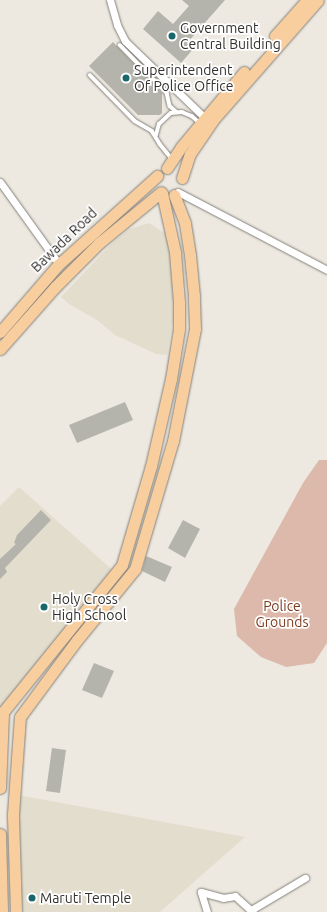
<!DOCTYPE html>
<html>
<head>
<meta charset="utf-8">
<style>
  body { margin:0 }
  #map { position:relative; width:327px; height:912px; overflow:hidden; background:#ede9e1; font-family:Ubuntu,sans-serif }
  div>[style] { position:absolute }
  .built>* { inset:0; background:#e3ddce }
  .green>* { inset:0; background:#dcb9aa }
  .building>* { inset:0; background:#b4b4ac }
  .roads { filter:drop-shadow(0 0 1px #84817a) drop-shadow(0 0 1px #84817a) }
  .service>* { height:3.5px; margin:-1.75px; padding:0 1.75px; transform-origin:1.75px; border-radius:1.75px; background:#fff }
  .minor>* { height:7px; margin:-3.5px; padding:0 3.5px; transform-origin:3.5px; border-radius:3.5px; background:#fff }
  .primary>* { height:11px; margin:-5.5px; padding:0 5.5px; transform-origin:5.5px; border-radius:5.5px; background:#f8ce9f }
  .dots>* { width:11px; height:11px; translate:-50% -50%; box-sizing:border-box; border:2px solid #fff; border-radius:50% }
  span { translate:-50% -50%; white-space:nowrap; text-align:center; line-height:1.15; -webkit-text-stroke:3.5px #fff; paint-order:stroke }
  .poi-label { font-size:14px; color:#33312e }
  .left { translate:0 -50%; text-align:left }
  .street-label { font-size:14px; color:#33312e }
  .park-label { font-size:14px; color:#7a3b1d }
</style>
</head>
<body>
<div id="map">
  <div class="built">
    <i style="clip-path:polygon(149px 223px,172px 238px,174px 318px,167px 355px,156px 354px,115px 335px,97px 320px,69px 304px,61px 297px,112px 243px,129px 229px)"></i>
    <i style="clip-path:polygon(19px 487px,116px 573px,0 709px,0 506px)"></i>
    <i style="clip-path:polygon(13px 794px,245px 837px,160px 912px,23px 912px)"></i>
  </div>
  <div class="green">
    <i style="clip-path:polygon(319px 460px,327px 460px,327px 643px,314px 663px,286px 667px,261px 657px,237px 636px,234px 609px,303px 483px)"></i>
  </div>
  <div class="building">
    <i style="clip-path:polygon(182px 0,225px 0,187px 43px,194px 48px,181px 63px,143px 29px,158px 11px,173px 24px,189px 6px)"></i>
    <i style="clip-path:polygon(113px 42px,162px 93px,162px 113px,160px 115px,138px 115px,89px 66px)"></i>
    <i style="clip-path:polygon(125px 402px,133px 420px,77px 443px,69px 425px)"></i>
    <i style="clip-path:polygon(41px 510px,51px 520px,5px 568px,7px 572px,0 579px,0 559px,16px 544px,14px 543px,17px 535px)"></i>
    <i style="clip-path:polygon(183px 520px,200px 529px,185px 558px,168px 548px)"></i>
    <i style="clip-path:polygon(146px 556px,172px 567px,165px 582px,142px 571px)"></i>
    <i style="clip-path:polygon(94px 663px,114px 671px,102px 698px,82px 690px)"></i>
    <i style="clip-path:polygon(52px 748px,66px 750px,60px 793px,46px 791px)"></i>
  </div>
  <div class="roads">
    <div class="service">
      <i style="left:120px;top:45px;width:67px;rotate:45.6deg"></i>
      <i style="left:167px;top:93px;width:13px;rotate:77deg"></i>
      <i style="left:170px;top:106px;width:9px;rotate:41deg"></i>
      <i style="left:90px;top:75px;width:64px;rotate:45.6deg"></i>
      <i style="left:135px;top:121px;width:20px;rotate:30deg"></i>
      <i style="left:152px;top:131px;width:15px;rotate:58deg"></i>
      <i style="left:160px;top:144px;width:19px;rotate:51deg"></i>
      <i style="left:156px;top:135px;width:11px;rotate:-75deg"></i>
      <i style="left:159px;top:124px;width:16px;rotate:-43deg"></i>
      <i style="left:171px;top:113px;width:11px;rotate:-5deg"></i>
      <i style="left:182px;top:112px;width:11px;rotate:22deg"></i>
      <i style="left:192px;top:116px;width:9px;rotate:41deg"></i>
    </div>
    <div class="minor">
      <i style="left:110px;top:0;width:26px;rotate:74deg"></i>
      <i style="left:117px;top:25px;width:18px;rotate:63deg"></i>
      <i style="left:125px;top:41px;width:111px;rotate:43.9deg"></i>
      <i style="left:0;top:182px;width:101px;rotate:54.3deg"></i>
      <i style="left:178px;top:192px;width:168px;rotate:27.6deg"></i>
      <i style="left:251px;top:910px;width:63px;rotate:-30.7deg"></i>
      <i style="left:207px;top:912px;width:21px;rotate:-107deg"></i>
      <i style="left:201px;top:892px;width:23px;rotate:15deg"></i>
      <i style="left:223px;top:898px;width:12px;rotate:-9deg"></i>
      <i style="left:235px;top:896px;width:24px;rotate:42deg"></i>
    </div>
    <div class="primary">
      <i style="left:275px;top:36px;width:48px;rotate:-48.4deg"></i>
      <i style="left:167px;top:168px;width:25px;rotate:-56deg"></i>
      <i style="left:181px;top:147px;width:98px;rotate:-50deg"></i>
      <i style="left:182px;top:178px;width:25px;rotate:-72deg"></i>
      <i style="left:190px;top:154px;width:41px;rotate:-55.9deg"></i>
      <i style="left:213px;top:120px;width:159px;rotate:-48.8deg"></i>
      <i style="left:0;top:332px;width:90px;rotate:-49.1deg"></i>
      <i style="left:59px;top:264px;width:132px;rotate:-41.9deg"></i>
      <i style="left:0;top:349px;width:83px;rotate:-48.4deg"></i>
      <i style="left:55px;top:287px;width:62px;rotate:-45deg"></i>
      <i style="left:99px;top:243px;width:80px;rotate:-39.4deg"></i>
      <i style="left:0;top:788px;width:76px;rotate:-87.7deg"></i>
      <i style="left:3px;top:712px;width:189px;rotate:-51deg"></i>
      <i style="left:122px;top:565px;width:103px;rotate:-73.7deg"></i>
      <i style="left:151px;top:466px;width:89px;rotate:-77.1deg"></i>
      <i style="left:171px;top:379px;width:51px;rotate:-80.9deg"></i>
      <i style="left:179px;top:329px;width:27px;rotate:-90deg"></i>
      <i style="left:179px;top:302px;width:50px;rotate:-94.6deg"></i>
      <i style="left:175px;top:252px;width:60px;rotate:-102.4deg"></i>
      <i style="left:0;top:834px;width:78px;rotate:88.5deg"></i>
      <i style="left:16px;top:912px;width:98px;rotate:-91.8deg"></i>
      <i style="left:13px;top:814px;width:97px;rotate:-85.9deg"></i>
      <i style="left:20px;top:717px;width:96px;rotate:-53.5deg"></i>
      <i style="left:77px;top:640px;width:92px;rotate:-50.8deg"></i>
      <i style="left:135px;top:569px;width:134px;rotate:-73.5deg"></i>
      <i style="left:173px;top:441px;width:114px;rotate:-78.9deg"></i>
      <i style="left:195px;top:329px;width:33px;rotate:-92deg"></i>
      <i style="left:194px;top:296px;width:41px;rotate:-95.6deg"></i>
      <i style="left:190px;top:255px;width:32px;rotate:-99deg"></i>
      <i style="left:185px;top:223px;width:30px;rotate:-111deg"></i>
    </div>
  </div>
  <div class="dots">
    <i style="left:172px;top:36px;background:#1a676b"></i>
    <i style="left:126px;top:78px;background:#1a676b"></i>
    <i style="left:44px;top:607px;background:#1a676b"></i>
    <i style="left:32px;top:898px;background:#1a676b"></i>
  </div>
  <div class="poi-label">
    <span class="left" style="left:180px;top:36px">Government<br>Central Building</span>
    <span class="left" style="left:134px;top:78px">Superintendent<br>Of Police Office</span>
    <span class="left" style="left:52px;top:607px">Holy Cross<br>High School</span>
    <span class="left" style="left:40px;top:898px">Maruti Temple</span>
  </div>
  <div class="street-label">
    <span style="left:64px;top:240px;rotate:-44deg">Bawada Road</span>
  </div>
  <div class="park-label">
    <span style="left:282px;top:614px">Police<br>Grounds</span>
  </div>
</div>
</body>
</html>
